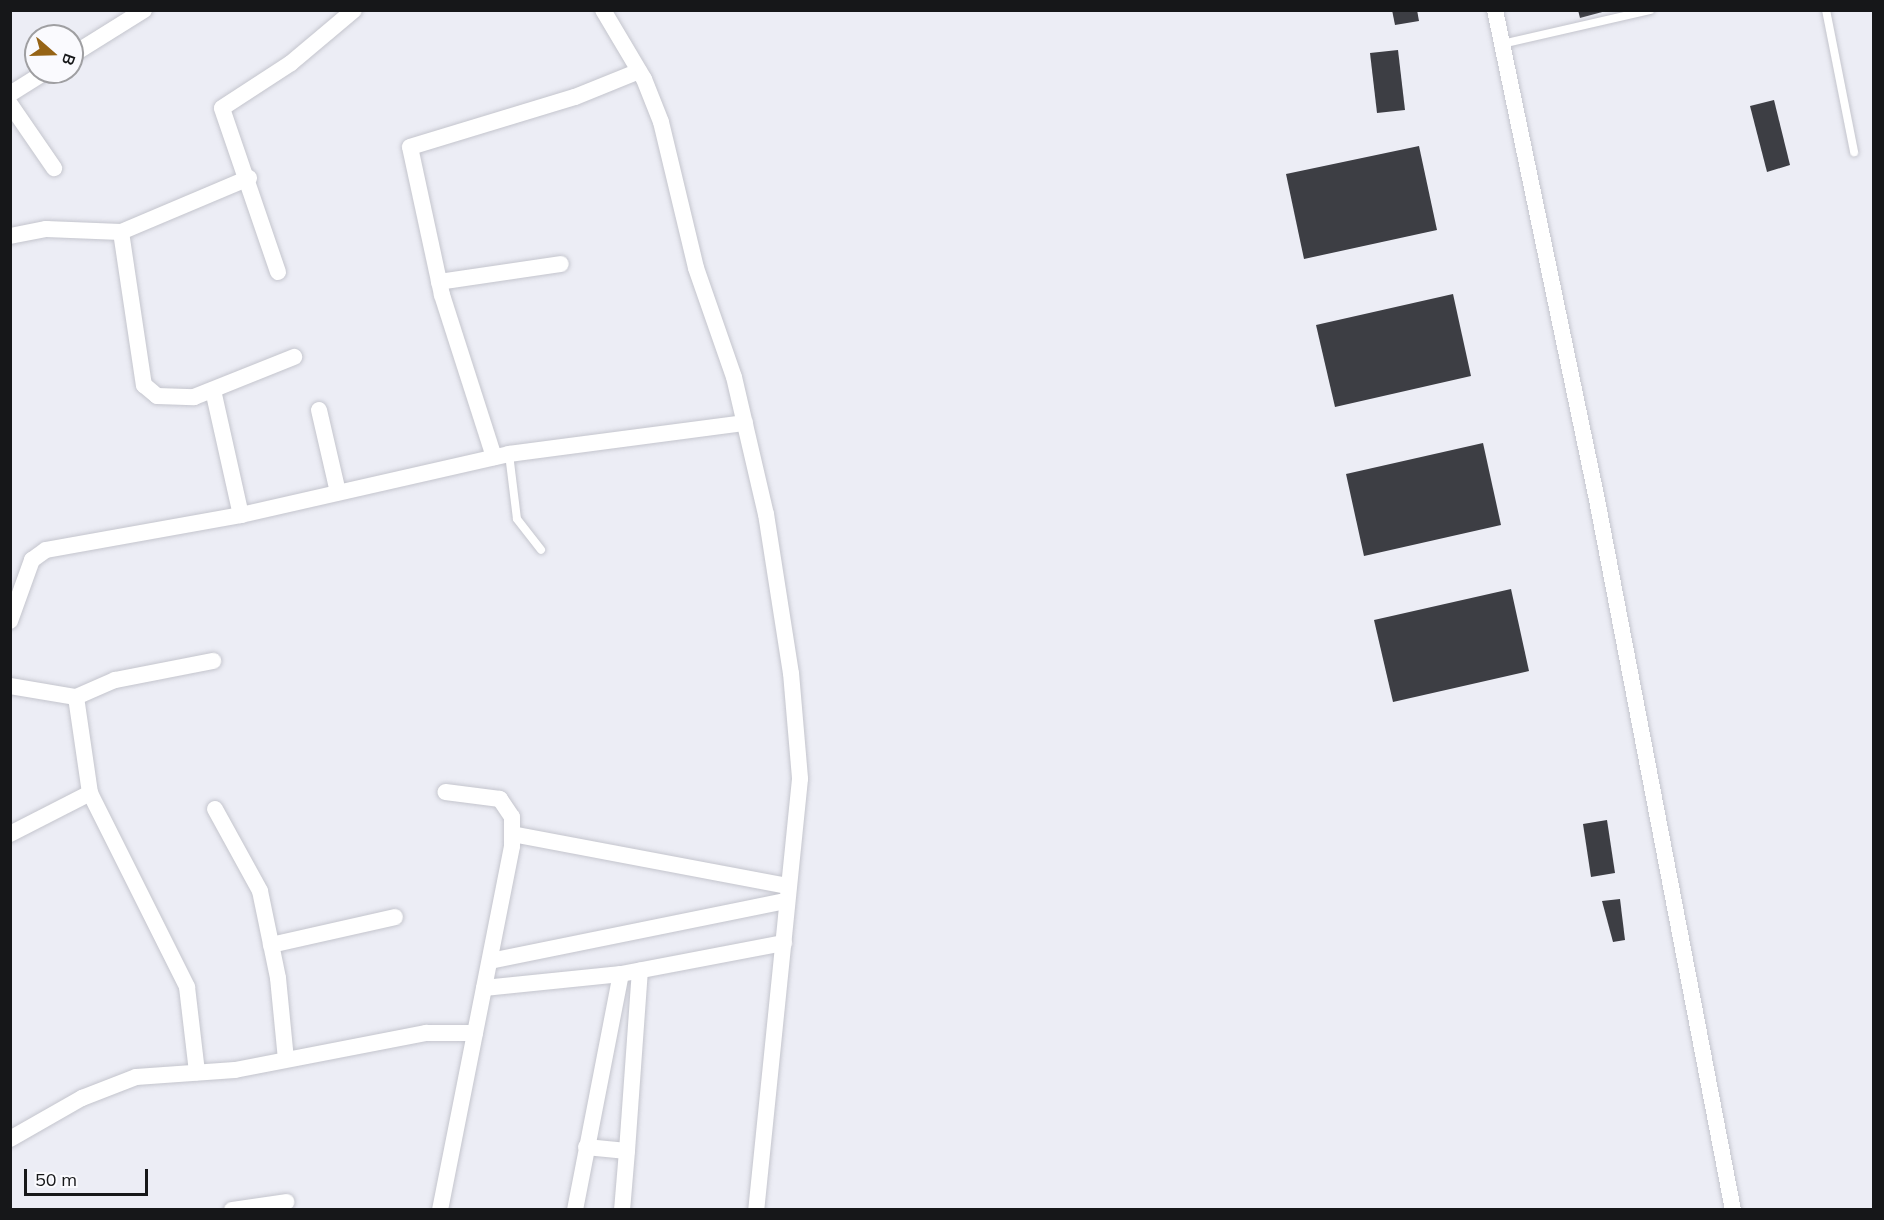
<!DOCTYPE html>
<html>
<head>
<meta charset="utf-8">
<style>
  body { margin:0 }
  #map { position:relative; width:1884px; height:1220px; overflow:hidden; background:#ecedf5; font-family:Mulish,sans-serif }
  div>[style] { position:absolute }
  .building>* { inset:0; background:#3d3e44 }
  .roads { filter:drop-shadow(0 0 2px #c4c5cd) drop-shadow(0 0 2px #c4c5cd) }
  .service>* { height:8px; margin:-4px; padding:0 4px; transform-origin:4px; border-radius:4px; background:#fff }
  .minor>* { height:16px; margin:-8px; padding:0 8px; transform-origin:8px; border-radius:8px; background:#fff }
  span { translate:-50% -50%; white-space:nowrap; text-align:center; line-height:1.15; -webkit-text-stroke:6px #fafafe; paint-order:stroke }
  .frame { position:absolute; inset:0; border:12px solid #161719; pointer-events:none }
  .north { position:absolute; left:24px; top:24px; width:60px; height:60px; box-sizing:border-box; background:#fafafe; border:2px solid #9f9fa2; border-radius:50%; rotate:110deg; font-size:16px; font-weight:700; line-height:24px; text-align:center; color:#161719 }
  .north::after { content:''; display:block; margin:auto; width:21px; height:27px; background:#966416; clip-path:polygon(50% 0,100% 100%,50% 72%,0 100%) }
  .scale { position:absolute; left:24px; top:1169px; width:124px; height:27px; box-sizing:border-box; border:3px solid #161719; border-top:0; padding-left:8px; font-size:18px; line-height:21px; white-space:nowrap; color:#161719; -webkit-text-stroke:4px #fafafe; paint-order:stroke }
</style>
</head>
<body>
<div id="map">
  <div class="building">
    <i style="clip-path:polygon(1392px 10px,1417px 10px,1419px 21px,1395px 25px)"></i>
    <i style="clip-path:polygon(1578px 10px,1606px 10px,1606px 11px,1580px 18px)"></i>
    <i style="clip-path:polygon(1398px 50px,1405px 110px,1377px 113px,1370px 53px)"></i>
    <i style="clip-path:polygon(1774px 100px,1790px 165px,1767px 172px,1750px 106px)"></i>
    <i style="clip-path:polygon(1419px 146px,1437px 230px,1304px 259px,1286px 174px)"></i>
    <i style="clip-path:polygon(1453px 294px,1471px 376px,1335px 407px,1316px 325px)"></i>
    <i style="clip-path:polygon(1483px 443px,1501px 525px,1364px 556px,1346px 474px)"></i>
    <i style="clip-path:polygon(1511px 589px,1529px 671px,1393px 702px,1374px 620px)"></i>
    <i style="clip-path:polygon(1607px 820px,1615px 873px,1591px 877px,1583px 824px)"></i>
    <i style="clip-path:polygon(1620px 899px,1625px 940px,1613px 942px,1602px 901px)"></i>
  </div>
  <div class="roads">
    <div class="service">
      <i style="left:1826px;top:10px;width:145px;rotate:78.8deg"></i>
      <i style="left:1502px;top:44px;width:152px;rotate:-12.9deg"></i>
      <i style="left:509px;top:454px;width:65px;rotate:83deg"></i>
      <i style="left:517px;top:519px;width:39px;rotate:52deg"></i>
    </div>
    <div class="minor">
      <i style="left:603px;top:10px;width:80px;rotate:59.3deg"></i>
      <i style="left:644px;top:79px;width:46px;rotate:68.4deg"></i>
      <i style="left:661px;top:122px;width:150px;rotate:76.5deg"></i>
      <i style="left:696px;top:268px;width:115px;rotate:70.8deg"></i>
      <i style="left:734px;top:377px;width:141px;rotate:76.9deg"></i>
      <i style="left:766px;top:514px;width:161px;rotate:81.1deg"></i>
      <i style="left:791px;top:673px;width:106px;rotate:85.1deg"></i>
      <i style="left:800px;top:779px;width:433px;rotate:95.8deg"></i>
      <i style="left:1495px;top:10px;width:501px;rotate:78.24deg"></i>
      <i style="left:1597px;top:500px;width:723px;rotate:79.16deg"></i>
      <i style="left:72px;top:55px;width:85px;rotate:-32deg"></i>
      <i style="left:10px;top:94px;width:41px;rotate:-32.2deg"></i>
      <i style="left:10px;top:104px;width:78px;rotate:55.5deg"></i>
      <i style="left:121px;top:232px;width:155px;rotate:81.5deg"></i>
      <i style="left:144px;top:385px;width:17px;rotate:40deg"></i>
      <i style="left:157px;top:396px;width:37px;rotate:2deg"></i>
      <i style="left:194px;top:397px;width:108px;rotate:-21.8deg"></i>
      <i style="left:10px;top:236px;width:37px;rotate:-11deg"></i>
      <i style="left:46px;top:229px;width:75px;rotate:2.3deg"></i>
      <i style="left:121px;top:232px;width:139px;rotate:-22.9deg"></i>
      <i style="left:278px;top:272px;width:173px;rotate:-108.9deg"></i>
      <i style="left:222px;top:108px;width:82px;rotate:-33.1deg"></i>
      <i style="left:291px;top:63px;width:82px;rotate:-40.1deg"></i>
      <i style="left:439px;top:282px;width:123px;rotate:-8.4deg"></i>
      <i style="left:213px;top:390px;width:128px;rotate:77.4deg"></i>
      <i style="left:319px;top:410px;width:84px;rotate:77deg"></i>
      <i style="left:494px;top:457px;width:170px;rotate:-107.8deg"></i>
      <i style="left:442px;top:295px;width:151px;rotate:-102.2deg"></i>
      <i style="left:410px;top:147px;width:172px;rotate:-16.9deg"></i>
      <i style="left:575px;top:97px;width:69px;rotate:-22.1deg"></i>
      <i style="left:10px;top:621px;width:65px;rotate:-70.2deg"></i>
      <i style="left:32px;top:560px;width:17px;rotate:-36deg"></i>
      <i style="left:46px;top:550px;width:198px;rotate:-10.2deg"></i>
      <i style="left:241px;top:515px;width:275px;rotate:-12.8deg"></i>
      <i style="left:509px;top:454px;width:238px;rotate:-7.5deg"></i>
      <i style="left:10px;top:686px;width:67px;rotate:9.5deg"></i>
      <i style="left:76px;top:697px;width:43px;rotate:-23.6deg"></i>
      <i style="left:115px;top:680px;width:100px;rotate:-11deg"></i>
      <i style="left:76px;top:697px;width:97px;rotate:81.7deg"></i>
      <i style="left:90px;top:793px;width:217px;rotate:63.4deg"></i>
      <i style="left:187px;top:987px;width:86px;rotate:83.3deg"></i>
      <i style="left:215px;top:809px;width:94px;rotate:61.2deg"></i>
      <i style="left:260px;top:891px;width:89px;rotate:78.3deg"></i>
      <i style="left:278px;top:978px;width:81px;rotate:84.4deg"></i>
      <i style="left:10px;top:834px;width:90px;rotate:-27.1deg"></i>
      <i style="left:512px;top:834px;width:281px;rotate:10.7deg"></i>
      <i style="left:271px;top:945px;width:127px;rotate:-12.7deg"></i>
      <i style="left:490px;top:961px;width:302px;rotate:-11.5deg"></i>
      <i style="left:484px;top:988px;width:138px;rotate:-5.8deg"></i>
      <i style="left:10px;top:1139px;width:83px;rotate:-29.7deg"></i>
      <i style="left:82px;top:1098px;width:58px;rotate:-21.3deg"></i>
      <i style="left:136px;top:1077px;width:99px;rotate:-4deg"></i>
      <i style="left:235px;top:1070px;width:195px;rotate:-11deg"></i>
      <i style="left:426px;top:1033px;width:49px"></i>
      <i style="left:586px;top:1147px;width:41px;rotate:5.6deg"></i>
      <i style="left:627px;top:1151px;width:59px;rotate:94.8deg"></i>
      <i style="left:627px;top:1151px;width:181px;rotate:-85.9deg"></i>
      <i style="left:232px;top:1210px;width:55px;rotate:-8.4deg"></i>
      <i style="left:440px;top:1210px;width:371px;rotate:-78.8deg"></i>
      <i style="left:512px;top:846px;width:29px;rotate:-90deg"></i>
      <i style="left:512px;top:817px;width:22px;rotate:-124deg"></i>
      <i style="left:500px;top:799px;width:55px;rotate:-172.7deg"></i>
      <i style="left:575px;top:1210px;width:240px;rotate:-79deg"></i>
      <i style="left:621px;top:974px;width:166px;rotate:-10.8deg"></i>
    </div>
  </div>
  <div class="frame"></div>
  <div class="north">B</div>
  <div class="scale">50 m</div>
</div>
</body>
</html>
